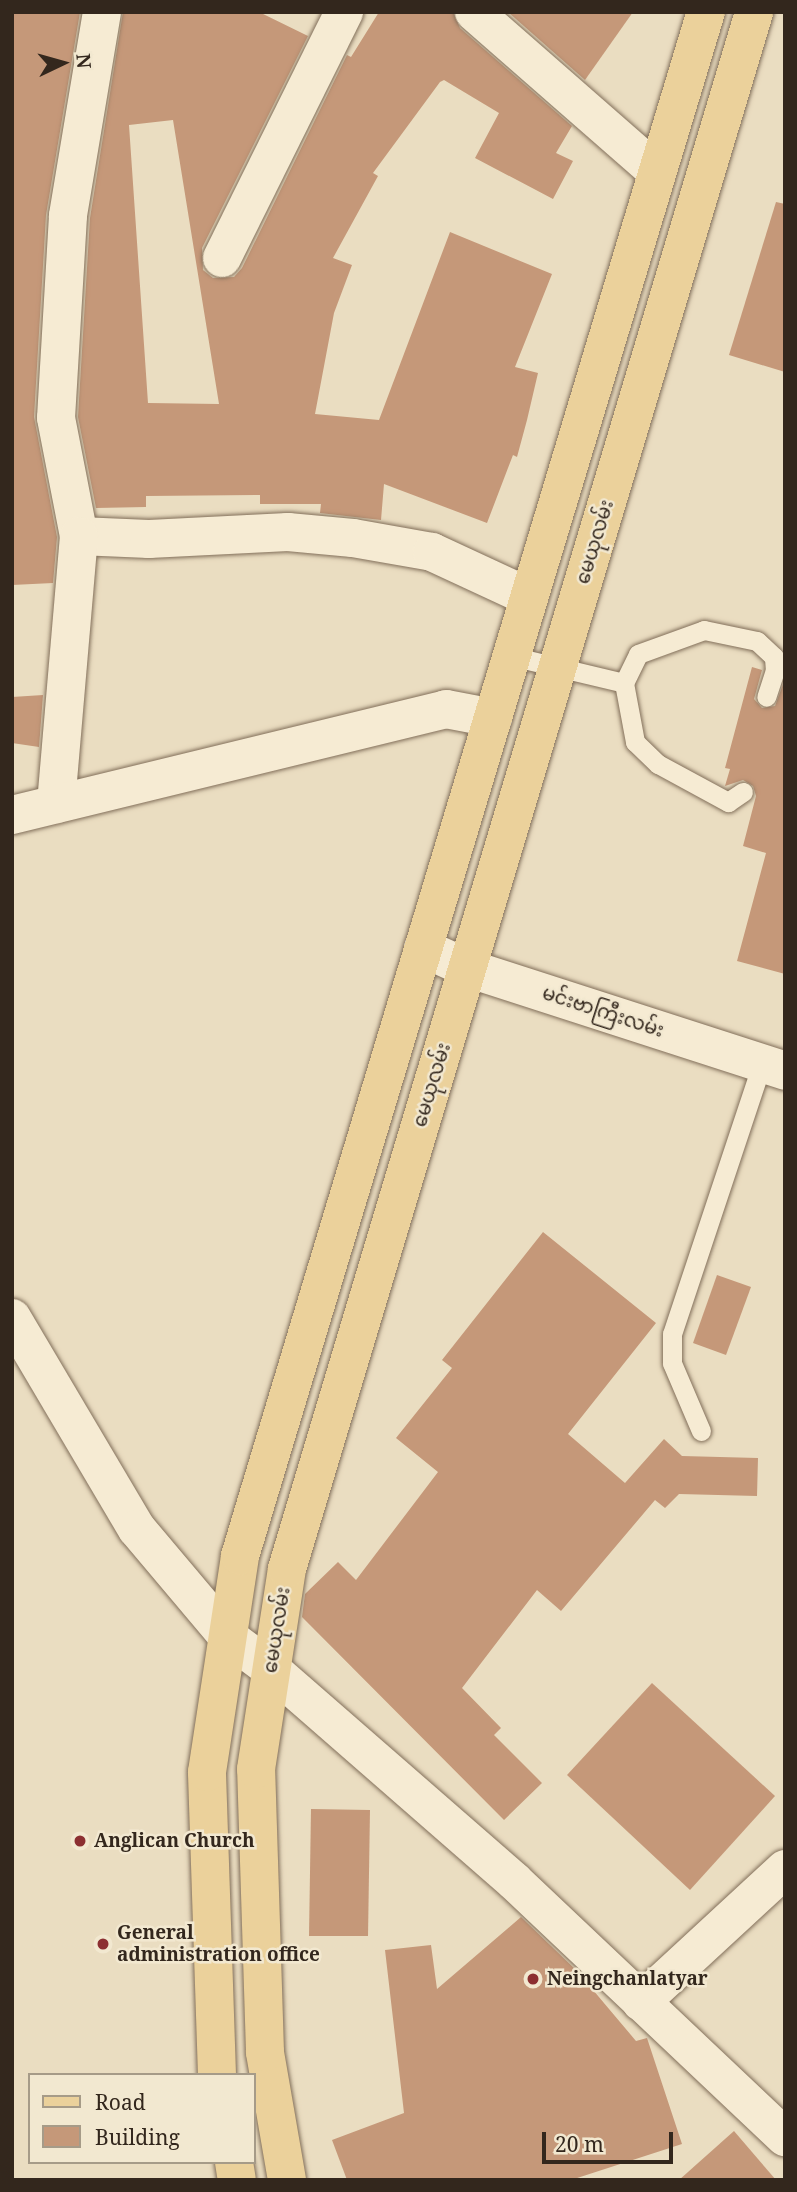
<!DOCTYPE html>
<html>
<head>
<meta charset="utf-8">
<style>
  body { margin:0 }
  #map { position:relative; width:797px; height:2192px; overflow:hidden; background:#eaddc1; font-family:"Noto Serif","Noto Sans Myanmar",serif }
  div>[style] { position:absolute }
  .building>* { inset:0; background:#c59879 }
  .roads { filter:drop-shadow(0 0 2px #826f5a) drop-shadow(0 0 2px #826f5a) }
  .service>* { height:19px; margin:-9.5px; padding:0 9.5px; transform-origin:9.5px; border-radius:9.5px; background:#f6ebd3 }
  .minor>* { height:38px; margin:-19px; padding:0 19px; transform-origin:19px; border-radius:19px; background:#f6ebd3 }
  .primary>* { height:38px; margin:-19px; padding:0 19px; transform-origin:19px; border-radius:19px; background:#ebd19b }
  .dots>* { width:19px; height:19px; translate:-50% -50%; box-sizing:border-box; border:4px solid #f2e8d0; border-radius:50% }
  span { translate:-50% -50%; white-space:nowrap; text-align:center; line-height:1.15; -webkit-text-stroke:5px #f2e8d0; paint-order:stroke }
  .street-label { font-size:19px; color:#33271d }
  .poi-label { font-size:19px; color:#33271d; font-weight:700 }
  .left { translate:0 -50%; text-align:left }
  .frame { position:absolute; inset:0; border:14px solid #33271d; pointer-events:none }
  .legend { position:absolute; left:28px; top:2073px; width:228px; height:91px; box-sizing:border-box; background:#f2e8d0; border:2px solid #a69b88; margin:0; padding:9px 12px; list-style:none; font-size:21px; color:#33271d }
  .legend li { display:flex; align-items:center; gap:14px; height:35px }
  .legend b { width:35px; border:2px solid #a69b88 }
  .north { position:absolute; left:28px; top:28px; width:70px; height:70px; -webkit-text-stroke:5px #f2e8d0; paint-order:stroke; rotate:85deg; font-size:19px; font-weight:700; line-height:28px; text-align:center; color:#33271d }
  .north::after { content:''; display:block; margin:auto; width:24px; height:32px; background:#33271d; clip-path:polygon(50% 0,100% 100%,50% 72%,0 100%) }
  .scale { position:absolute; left:542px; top:2132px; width:131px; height:32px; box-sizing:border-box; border:4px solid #33271d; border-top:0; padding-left:9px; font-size:21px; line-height:24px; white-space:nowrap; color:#33271d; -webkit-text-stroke:5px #f2e8d0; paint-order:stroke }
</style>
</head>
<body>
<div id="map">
  <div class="building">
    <i style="clip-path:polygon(12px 12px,80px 12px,46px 215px,34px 417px,57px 537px,53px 583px,12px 585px)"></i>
    <i style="clip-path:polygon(evenodd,123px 12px,259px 12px,308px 36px,202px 248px,203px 270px,213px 278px,234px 277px,242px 268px,347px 55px,351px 57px,379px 12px,453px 12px,460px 28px,572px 126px,556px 153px,573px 161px,553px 199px,475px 158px,499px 113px,444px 80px,440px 82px,373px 173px,378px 176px,333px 258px,352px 265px,334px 313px,315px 414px,379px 420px,450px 232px,552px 274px,515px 367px,538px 373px,527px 420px,517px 457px,513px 455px,487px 523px,384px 484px,381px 520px,320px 513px,321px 504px,260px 504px,260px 495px,146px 496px,146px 507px,96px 508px,78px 417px,90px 218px,123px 12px,173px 120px,219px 404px,148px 403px,129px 125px,173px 120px)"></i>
    <i style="clip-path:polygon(508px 12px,633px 12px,585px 80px)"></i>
    <i style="clip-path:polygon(776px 202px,785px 204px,785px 372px,729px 355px)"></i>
    <i style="clip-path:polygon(752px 667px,762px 670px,754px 699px,762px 708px,775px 706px,785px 679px,785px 974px,737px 961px,766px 853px,743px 846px,756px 796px,753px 786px,743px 780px,725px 786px,730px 769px,725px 768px)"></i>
    <i style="clip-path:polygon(43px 695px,39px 747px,12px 743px,12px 697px)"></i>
    <i style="clip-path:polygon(543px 1232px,656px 1323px,568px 1434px,625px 1483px,664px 1439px,682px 1456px,758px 1458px,757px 1496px,679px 1494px,665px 1508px,655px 1500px,561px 1611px,537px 1590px,462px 1688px,501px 1728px,494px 1735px,542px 1783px,504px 1820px,302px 1617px,305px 1594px,338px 1562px,356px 1580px,438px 1472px,396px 1438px,452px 1368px,442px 1360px)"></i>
    <i style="clip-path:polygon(717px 1275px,751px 1287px,726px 1355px,693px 1343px)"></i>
    <i style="clip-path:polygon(652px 1683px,775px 1796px,690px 1890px,567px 1775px)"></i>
    <i style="clip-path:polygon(311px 1809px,370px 1810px,368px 1936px,309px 1936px)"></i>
    <i style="clip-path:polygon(521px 1917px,577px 1971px,636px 2041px,647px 2038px,682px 2144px,571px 2180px,347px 2180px,332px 2140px,404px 2113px,385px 1950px,431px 1945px,437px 1989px)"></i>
    <i style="clip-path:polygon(734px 2131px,776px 2180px,679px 2180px)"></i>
  </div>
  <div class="roads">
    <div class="service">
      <i style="left:511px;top:656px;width:116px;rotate:13.4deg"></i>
      <i style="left:624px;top:683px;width:32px;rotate:-64deg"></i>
      <i style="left:638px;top:654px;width:70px;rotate:-20deg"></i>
      <i style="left:704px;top:630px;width:54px;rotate:11.7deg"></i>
      <i style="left:757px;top:641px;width:23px;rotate:43deg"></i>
      <i style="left:774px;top:657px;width:13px;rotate:86deg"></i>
      <i style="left:775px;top:670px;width:28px;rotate:108deg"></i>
      <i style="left:624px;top:683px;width:60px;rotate:79.4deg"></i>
      <i style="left:635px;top:742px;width:32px;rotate:44deg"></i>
      <i style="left:658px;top:764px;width:80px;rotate:28.5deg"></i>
      <i style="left:728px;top:802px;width:18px;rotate:-34deg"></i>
      <i style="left:701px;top:1431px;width:74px;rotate:-113.1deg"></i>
      <i style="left:672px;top:1363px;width:29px;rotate:-90deg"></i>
      <i style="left:672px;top:1334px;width:285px;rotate:-71.6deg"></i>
    </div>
    <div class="minor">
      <i style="left:102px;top:12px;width:207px;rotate:99.5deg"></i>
      <i style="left:68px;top:216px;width:202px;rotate:93.4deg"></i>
      <i style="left:56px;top:418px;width:120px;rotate:79deg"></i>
      <i style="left:79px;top:536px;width:70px;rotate:2.5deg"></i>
      <i style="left:149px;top:539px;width:139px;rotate:-2.9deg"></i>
      <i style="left:288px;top:532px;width:65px;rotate:5.3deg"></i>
      <i style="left:353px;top:538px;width:80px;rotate:10deg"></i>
      <i style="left:432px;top:552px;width:107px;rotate:24.9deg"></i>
      <i style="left:474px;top:12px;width:243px;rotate:41.2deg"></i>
      <i style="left:222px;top:258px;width:275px;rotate:-63.6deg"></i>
      <i style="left:56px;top:804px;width:269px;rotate:-85.1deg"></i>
      <i style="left:12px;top:815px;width:447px;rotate:-13.7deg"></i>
      <i style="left:446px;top:709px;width:48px;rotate:10.8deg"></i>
      <i style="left:423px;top:948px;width:48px;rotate:24.4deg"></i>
      <i style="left:467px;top:968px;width:334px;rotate:17.9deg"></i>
      <i style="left:12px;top:1318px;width:245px;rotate:59.4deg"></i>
      <i style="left:137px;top:1529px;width:141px;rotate:49.9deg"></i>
      <i style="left:228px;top:1637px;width:54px;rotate:36.7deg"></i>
      <i style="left:271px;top:1669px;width:322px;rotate:41.1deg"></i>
      <i style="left:514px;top:1881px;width:373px;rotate:43.4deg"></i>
      <i style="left:641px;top:2002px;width:196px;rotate:-42.7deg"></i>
    </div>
    <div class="primary">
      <i style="left:217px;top:2075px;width:303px;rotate:-91.9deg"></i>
      <i style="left:207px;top:1772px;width:219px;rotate:-81.3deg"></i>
      <i style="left:240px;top:1556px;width:1613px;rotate:-73.21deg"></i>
      <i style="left:234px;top:2162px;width:18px;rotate:81deg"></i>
      <i style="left:287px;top:2180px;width:130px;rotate:-99.8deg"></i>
      <i style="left:265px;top:2052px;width:283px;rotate:-91.8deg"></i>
      <i style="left:256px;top:1769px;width:202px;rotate:-81.2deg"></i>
      <i style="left:287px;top:1569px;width:1626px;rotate:-73.3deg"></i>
    </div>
  </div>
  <div class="dots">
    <i style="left:80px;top:1841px;background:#8c2f31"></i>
    <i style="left:103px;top:1944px;background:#8c2f31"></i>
    <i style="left:533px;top:1979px;background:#8c2f31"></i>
  </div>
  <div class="street-label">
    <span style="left:595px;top:542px;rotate:-73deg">မေယုလမ်း</span>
    <span style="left:603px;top:1012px;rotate:18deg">မင်းဗာကြီးလမ်း</span>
    <span style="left:432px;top:1085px;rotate:-73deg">မေယုလမ်း</span>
    <span style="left:277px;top:1630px;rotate:-81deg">မေယုလမ်း</span>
  </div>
  <div class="poi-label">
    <span class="left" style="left:94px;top:1841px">Anglican Church</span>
    <span class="left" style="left:117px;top:1944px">General<br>administration office</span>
    <span class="left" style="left:547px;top:1979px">Neingchanlatyar</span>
  </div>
  <div class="frame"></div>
  <ul class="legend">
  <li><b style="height:9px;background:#ebd19b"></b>Road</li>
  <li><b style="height:19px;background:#c59879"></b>Building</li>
  </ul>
  <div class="north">N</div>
  <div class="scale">20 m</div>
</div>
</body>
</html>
